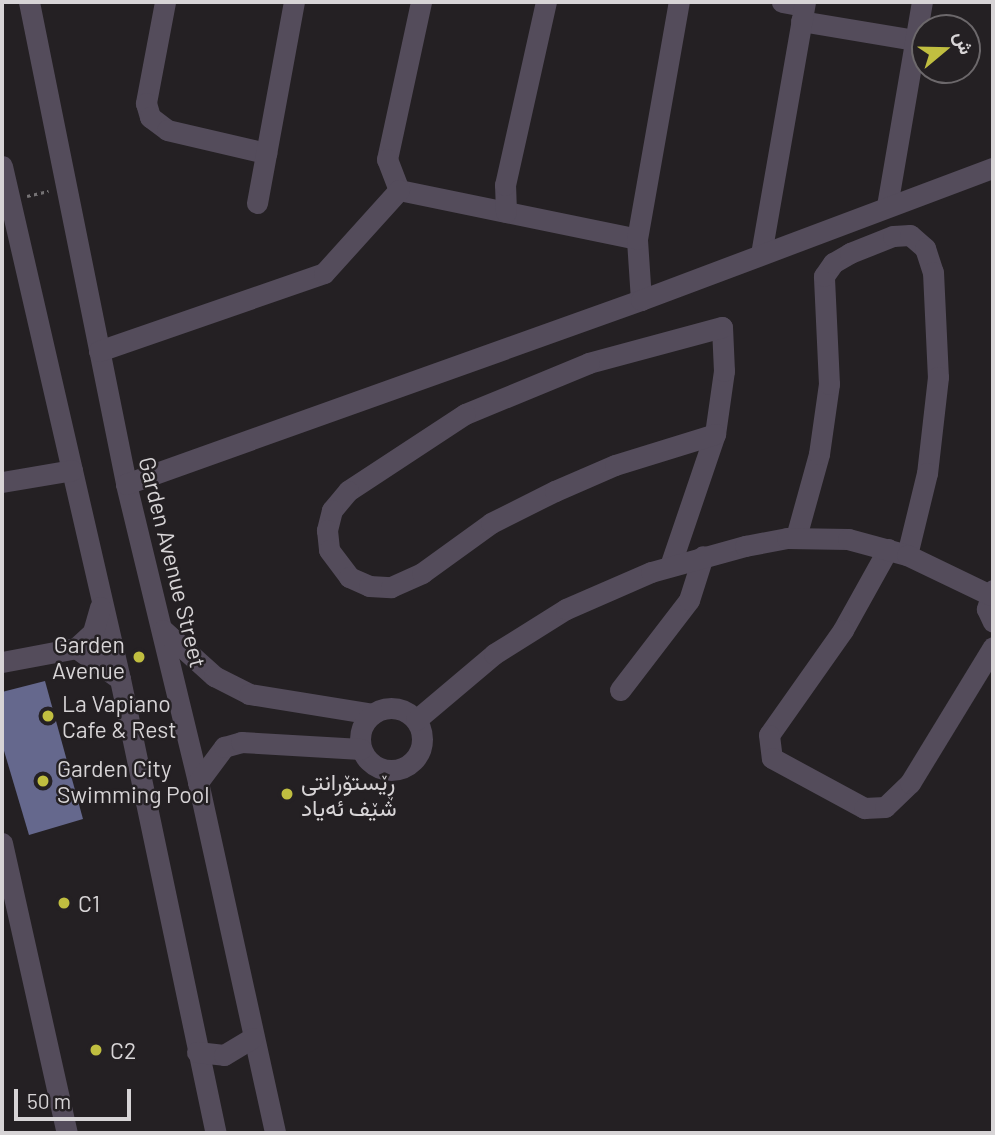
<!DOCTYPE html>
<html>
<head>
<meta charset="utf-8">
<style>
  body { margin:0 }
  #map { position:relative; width:995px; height:1135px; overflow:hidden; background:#242023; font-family:Barlow,Vazirmatn,sans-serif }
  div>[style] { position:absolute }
  .water>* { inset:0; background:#65688d }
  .path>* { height:2.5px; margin-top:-1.25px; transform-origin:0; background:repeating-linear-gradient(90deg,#767375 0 3.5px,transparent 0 7px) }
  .minor>* { height:21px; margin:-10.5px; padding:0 10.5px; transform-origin:10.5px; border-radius:10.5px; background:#544c5b }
  .minor>.ring { margin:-10.5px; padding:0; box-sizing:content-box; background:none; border:21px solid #544c5b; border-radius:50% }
  .dots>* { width:19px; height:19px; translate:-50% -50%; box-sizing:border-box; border:4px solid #242023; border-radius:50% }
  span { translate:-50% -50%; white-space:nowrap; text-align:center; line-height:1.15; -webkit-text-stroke:5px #242023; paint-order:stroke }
  .street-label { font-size:23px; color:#d7d4d6 }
  .poi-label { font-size:23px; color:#d7d4d6 }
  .right { translate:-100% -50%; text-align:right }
  .left { translate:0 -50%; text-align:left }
  .frame { position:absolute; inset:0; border:4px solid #d7d4d6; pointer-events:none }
  .north { position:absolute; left:911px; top:14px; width:70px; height:70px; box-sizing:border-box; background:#242023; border:2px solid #6c686b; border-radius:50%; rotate:71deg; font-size:19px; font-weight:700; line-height:28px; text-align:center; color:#d7d4d6 }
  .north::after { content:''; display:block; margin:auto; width:24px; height:32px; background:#c0be40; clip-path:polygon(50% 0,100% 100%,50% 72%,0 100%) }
  .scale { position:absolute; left:14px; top:1089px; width:117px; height:32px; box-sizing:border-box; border:4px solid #d7d4d6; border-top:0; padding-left:9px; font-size:21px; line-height:24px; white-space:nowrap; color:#d7d4d6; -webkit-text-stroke:5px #242023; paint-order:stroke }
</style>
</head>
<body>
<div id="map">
  <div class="water">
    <i style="clip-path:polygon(45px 681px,83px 819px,29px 835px,2px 744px,2px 692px)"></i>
  </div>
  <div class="path">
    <i style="left:27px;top:196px;width:22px;rotate:-13deg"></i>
  </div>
  <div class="minor">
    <i style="left:29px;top:2px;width:492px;rotate:78.6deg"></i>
    <i style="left:126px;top:484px;width:307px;rotate:76.4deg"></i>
    <i style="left:198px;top:782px;width:359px;rotate:77.6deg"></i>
    <i style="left:165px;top:2px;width:103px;rotate:100.7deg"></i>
    <i style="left:146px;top:103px;width:15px;rotate:74deg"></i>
    <i style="left:150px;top:117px;width:21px;rotate:37deg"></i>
    <i style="left:167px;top:130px;width:102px;rotate:13.1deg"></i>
    <i style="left:421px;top:2px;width:161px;rotate:102.2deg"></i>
    <i style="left:387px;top:159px;width:33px;rotate:69deg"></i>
    <i style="left:399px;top:190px;width:243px;rotate:11.6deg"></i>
    <i style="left:782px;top:2px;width:22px;rotate:10deg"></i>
    <i style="left:801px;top:21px;width:116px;rotate:9.5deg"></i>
    <i style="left:2px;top:166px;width:526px;rotate:77.05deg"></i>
    <i style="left:120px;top:679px;width:464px;rotate:78.1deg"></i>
    <i style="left:257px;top:203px;width:204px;rotate:-79.6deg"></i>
    <i style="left:887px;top:206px;width:207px;rotate:-80.3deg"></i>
    <i style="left:506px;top:212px;width:27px;rotate:-92deg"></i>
    <i style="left:505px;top:185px;width:188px;rotate:-77.4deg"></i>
    <i style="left:761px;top:254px;width:256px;rotate:-80.1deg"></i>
    <i style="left:641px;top:300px;width:61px;rotate:-93.8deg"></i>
    <i style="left:637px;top:239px;width:241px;rotate:-80deg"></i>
    <i style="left:99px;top:351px;width:238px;rotate:-19.1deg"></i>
    <i style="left:324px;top:273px;width:112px;rotate:-47.9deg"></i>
    <i style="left:2px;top:482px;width:71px;rotate:-9.7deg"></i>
    <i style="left:126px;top:484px;width:547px;rotate:-19.66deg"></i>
    <i style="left:641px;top:300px;width:376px;rotate:-20.6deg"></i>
    <i style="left:796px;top:537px;width:86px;rotate:-74.5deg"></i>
    <i style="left:819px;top:454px;width:71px;rotate:-81.9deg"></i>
    <i style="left:829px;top:384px;width:108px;rotate:-92.7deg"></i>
    <i style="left:824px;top:276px;width:16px;rotate:-55deg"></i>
    <i style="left:833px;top:263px;width:20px;rotate:-30deg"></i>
    <i style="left:850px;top:253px;width:46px;rotate:-21.6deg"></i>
    <i style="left:893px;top:236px;width:17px;rotate:-3deg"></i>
    <i style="left:910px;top:235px;width:20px;rotate:41deg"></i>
    <i style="left:925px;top:248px;width:25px;rotate:72deg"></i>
    <i style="left:933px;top:272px;width:105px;rotate:87.3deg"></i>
    <i style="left:938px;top:377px;width:97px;rotate:96.5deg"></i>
    <i style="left:927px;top:473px;width:84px;rotate:103.7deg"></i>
    <i style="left:888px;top:549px;width:93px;rotate:119.1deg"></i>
    <i style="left:843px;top:630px;width:128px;rotate:125.2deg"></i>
    <i style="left:769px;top:735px;width:23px;rotate:83deg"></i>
    <i style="left:772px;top:758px;width:105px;rotate:28.5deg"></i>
    <i style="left:864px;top:808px;width:21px;rotate:-3deg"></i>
    <i style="left:885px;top:807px;width:35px;rotate:-44deg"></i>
    <i style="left:910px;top:783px;width:159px;rotate:-58.6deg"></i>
    <i style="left:670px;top:566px;width:139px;rotate:-71.2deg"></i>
    <i style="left:715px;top:434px;width:64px;rotate:-81.9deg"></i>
    <i style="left:724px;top:371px;width:44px;rotate:-92.6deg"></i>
    <i style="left:722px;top:327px;width:138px;rotate:164.9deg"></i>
    <i style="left:589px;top:363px;width:134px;rotate:157.6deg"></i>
    <i style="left:465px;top:414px;width:140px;rotate:146.7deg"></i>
    <i style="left:348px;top:491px;width:25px;rotate:130deg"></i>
    <i style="left:332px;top:510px;width:21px;rotate:104deg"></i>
    <i style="left:327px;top:530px;width:20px;rotate:84deg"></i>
    <i style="left:329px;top:550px;width:34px;rotate:53deg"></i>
    <i style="left:349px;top:577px;width:22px;rotate:24deg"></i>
    <i style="left:369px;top:586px;width:22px;rotate:3deg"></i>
    <i style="left:391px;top:587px;width:34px;rotate:-24deg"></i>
    <i style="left:422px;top:573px;width:85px;rotate:-35.9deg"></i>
    <i style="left:491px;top:523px;width:72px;rotate:-26.6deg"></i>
    <i style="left:555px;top:491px;width:65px;rotate:-23.4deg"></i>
    <i style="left:615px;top:465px;width:105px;rotate:-17.2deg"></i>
    <i style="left:993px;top:590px;width:20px;rotate:108deg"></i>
    <i style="left:987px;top:609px;width:14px;rotate:65deg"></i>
    <i style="left:163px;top:630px;width:69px;rotate:42deg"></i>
    <i style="left:214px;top:676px;width:39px;rotate:27deg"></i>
    <i style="left:249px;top:694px;width:125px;rotate:9.2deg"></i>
    <i style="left:76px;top:648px;width:54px;rotate:35.2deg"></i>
    <i style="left:2px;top:662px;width:75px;rotate:-10.7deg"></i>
    <i style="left:76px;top:648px;width:23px;rotate:-43deg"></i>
    <i style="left:93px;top:632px;width:26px;rotate:-74deg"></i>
    <i style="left:620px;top:690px;width:113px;rotate:-52.5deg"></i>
    <i style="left:689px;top:600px;width:46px;rotate:-72.3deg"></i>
    <i class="ring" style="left:360px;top:708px;width:41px;height:41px"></i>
    <i style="left:416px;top:720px;width:102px;rotate:-40.2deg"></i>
    <i style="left:494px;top:654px;width:85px;rotate:-32deg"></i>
    <i style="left:566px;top:609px;width:93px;rotate:-23.5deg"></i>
    <i style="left:651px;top:572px;width:98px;rotate:-15.5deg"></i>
    <i style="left:745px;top:546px;width:43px;rotate:-10.8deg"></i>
    <i style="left:787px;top:538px;width:61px;rotate:0.9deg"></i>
    <i style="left:848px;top:539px;width:61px;rotate:15.2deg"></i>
    <i style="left:907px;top:555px;width:92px;rotate:25.7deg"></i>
    <i style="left:198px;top:782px;width:44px;rotate:-53.4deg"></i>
    <i style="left:224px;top:747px;width:18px;rotate:-16deg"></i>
    <i style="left:241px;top:742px;width:120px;rotate:3.3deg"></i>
    <i style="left:2px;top:843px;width:297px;rotate:77.4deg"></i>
    <i style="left:197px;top:1052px;width:27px;rotate:6deg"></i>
    <i style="left:224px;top:1055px;width:33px;rotate:-31deg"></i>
  </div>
  <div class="dots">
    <i style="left:139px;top:657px;background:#c0be40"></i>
    <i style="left:48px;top:716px;background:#c0be40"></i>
    <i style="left:43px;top:781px;background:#c0be40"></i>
    <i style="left:287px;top:794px;background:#c0be40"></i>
    <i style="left:64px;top:903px;background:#c0be40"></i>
    <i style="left:96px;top:1050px;background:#c0be40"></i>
  </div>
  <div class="street-label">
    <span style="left:173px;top:562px;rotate:76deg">Garden Avenue Street</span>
  </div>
  <div class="poi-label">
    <span class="right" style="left:125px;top:657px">Garden<br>Avenue</span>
    <span class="left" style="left:62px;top:716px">La Vapiano<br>Cafe &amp; Rest</span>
    <span class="left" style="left:57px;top:781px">Garden City<br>Swimming Pool</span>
    <span class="left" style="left:301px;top:794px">ڕێستۆرانتی<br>شێف ئەیاد</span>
    <span class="left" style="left:78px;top:903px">C1</span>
    <span class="left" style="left:110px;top:1050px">C2</span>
  </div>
  <div class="frame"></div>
  <div class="north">ش</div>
  <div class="scale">50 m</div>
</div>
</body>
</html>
